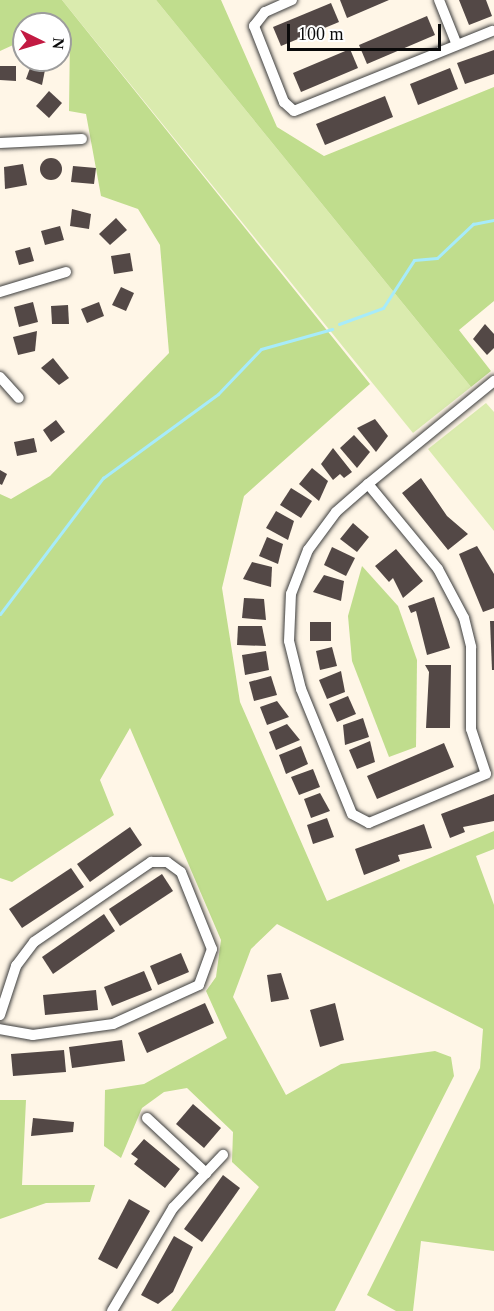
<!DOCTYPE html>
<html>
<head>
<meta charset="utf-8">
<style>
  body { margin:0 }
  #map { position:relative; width:494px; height:1311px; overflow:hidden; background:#fff6e7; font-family:Georgia,serif }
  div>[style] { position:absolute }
  .green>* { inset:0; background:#daebae }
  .forest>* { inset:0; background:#c0dd8d }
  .stream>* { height:3px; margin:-1.5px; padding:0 1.5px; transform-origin:1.5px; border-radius:1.5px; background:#a7ebfa }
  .building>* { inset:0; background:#534846 }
  .round { border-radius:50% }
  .roads { filter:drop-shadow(0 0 2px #3d3d3d) drop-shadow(0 0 2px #3d3d3d) }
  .minor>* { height:10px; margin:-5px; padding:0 5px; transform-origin:5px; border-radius:5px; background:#fff }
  span { translate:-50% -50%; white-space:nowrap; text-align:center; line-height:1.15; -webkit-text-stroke:6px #fff; paint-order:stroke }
  .north { position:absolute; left:12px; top:12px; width:60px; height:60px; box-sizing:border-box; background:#fff; border:2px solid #9d9d9d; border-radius:50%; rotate:95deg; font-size:16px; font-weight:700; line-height:24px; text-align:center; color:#0a0a0a }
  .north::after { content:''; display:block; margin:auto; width:21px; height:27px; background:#c21a42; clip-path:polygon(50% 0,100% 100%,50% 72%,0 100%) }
  .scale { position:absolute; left:287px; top:24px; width:154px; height:27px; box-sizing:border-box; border:3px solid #0a0a0a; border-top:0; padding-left:8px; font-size:18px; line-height:21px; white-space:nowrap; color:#0a0a0a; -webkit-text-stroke:4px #fff; paint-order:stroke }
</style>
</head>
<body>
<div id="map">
  <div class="green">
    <i style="clip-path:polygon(62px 0,156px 0,471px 387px,413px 433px)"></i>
    <i style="clip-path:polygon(486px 403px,494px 412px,494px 531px,428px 449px)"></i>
  </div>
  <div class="forest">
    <i style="clip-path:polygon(0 0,62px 0,370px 384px,244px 496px,222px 588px,240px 702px,327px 901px,494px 831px,494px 849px,476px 856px,494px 905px,494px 1251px,421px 1241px,413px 1311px,396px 1311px,367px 1295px,480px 1068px,483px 1029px,277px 924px,251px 949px,233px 997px,286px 1095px,341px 1064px,435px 1051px,451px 1057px,454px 1076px,335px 1311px,171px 1311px,259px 1187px,232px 1162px,233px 1132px,187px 1088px,164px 1092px,142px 1108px,121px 1158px,104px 1146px,105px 1090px,144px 1084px,227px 1038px,206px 991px,216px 977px,221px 940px,130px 728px,100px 780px,114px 815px,12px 882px,0 878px,0 494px,11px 499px,50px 476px,169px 353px,160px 245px,138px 209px,101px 196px,86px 114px,69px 111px,70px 35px,60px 24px,24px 24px,24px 40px,0 51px)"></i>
    <i style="clip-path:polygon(156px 0,221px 0,277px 127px,324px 156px,494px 87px,494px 301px,459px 330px,491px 371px,471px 387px)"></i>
    <i style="clip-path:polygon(362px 566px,398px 606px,417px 660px,416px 747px,389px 757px,352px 661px,348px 616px)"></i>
    <i style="clip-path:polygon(0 1100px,26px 1100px,22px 1185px,95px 1185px,90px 1202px,46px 1203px,0 1219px)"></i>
  </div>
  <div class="stream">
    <i style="left:339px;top:324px;width:47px;rotate:-20deg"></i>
    <i style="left:383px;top:308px;width:57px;rotate:-57.1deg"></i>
    <i style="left:414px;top:260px;width:23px;rotate:-5deg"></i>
    <i style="left:437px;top:258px;width:50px;rotate:-43.4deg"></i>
    <i style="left:473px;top:224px;width:21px;rotate:-11deg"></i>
    <i style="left:0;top:614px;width:171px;rotate:-52.9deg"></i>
    <i style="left:103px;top:478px;width:142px;rotate:-36.1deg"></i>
    <i style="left:218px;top:394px;width:62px;rotate:-46.3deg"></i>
    <i style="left:261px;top:349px;width:74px;rotate:-15.7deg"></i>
  </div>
  <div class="building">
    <i style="clip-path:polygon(340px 0,389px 0,347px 18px)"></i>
    <i style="clip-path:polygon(459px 0,486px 0,492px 16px,469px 25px)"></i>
    <i style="clip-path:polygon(331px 3px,339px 22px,281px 46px,273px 27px)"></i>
    <i style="clip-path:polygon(427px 16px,435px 35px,367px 64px,359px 45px)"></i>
    <i style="clip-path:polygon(350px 49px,358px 68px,301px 92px,293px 73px)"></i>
    <i style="clip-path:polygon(494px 50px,494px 74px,465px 84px,457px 63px)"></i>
    <i style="clip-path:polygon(33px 60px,47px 60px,42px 85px,26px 79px)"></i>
    <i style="clip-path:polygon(0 66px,16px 66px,16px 81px,0 80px)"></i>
    <i style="clip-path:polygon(450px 68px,458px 89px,418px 105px,410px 84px)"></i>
    <i style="clip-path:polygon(49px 91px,62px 103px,49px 118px,36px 106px)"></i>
    <i style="clip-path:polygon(385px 96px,393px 117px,325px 145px,316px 124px)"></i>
    <i class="round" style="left:40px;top:158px;width:22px;height:22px"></i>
    <i style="clip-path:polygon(23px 164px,27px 185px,5px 189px,4px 167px)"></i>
    <i style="clip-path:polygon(73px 166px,96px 168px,94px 184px,71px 182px)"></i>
    <i style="clip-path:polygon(72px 209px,91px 214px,89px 229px,70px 226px)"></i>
    <i style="clip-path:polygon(116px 218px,127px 230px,110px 245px,99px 234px)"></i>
    <i style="clip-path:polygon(60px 226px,64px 240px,45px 245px,41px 231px)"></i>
    <i style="clip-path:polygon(30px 247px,34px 261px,19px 265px,15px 251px)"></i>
    <i style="clip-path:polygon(130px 253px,133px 271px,114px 274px,111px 256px)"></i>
    <i style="clip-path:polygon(121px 287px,134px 293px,126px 311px,112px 305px)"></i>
    <i style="clip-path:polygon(33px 302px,38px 322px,19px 327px,14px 307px)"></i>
    <i style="clip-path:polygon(99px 302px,104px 316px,87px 323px,81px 309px)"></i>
    <i style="clip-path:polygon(68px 305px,69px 324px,52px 324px,51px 306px)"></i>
    <i style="clip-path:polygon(485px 324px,494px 334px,494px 348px,487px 355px,473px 339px)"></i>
    <i style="clip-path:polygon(37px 331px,35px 351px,18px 355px,13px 337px)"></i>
    <i style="clip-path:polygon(53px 358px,69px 378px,59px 385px,41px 368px)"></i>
    <i style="clip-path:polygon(375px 419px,388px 436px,376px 452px,357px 428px)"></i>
    <i style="clip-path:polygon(56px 420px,65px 432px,51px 442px,43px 430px)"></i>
    <i style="clip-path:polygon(354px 435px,370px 452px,357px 468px,340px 448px)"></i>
    <i style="clip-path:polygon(34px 438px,37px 452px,17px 456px,14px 442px)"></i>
    <i style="clip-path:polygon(333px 448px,352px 472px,344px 478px,340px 474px,333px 480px,321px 464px)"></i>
    <i style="clip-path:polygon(312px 468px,328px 481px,319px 501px,299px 484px)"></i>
    <i style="clip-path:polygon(0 470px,7px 474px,2px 485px,0 484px)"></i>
    <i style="clip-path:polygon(421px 478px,447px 516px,468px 534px,448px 550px,402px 493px)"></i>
    <i style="clip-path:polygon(291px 488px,312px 501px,301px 518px,280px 505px)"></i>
    <i style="clip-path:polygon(276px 511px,294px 521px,288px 540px,266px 528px)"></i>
    <i style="clip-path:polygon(353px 523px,369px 537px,357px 552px,340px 539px)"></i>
    <i style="clip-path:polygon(267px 537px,283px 544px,278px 564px,259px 556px)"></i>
    <i style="clip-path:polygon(477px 546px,494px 574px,494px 608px,483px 612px,459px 554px)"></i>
    <i style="clip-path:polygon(332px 547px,355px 558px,346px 576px,324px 565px)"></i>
    <i style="clip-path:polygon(396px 549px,423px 581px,403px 598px,393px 578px,389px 582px,375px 566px)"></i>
    <i style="clip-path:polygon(252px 562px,272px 567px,271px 587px,243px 579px)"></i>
    <i style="clip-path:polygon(324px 575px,344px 581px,341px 601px,313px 592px)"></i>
    <i style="clip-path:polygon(434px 597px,450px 648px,427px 655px,416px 611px,411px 613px,408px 606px)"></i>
    <i style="clip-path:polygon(244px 598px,264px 599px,266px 620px,242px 618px)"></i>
    <i style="clip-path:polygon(490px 621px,494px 621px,494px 670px,492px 670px)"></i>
    <i style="clip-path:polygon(310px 622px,331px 622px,331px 641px,310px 641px)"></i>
    <i style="clip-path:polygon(238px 626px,262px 626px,266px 646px,237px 645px)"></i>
    <i style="clip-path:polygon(332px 647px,337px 666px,320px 670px,316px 651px)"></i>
    <i style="clip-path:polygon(266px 651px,269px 670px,245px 675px,242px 655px)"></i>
    <i style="clip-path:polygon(425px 665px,451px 665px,450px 728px,426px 728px,429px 672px)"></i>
    <i style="clip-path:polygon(341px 671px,345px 692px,327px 699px,319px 680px)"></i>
    <i style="clip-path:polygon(271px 676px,277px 695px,254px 701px,249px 682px)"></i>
    <i style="clip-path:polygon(348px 696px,356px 714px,337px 722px,329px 704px)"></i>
    <i style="clip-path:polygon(277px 701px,289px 717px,267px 725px,260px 707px)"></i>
    <i style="clip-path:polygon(363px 718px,369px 737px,345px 745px,343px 725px)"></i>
    <i style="clip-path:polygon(287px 724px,300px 740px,276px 750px,269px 732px)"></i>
    <i style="clip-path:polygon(370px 741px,375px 762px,357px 769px,349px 750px)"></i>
    <i style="clip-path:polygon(444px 743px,454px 767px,377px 799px,367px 776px)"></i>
    <i style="clip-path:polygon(301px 746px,308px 764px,286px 774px,279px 755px)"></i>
    <i style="clip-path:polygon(313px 769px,320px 787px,299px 795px,291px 777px)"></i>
    <i style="clip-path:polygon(320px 793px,330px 811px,311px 818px,304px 799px)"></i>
    <i style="clip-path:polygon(494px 794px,494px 821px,463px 827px,465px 832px,450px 838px,441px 814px)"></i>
    <i style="clip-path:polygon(327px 818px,334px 837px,313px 844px,307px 825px)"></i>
    <i style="clip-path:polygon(424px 824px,432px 848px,398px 855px,400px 861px,364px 875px,355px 849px)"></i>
    <i style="clip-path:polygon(130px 827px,142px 845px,90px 882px,77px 864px)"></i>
    <i style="clip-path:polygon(71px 868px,84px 887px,22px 928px,9px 909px)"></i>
    <i style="clip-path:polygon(162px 874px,173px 891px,120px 926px,109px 909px)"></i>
    <i style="clip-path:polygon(104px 914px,115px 931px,53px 974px,42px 957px)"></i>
    <i style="clip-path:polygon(181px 953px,189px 972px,158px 985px,150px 966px)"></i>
    <i style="clip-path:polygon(144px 971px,152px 990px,112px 1006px,104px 987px)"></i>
    <i style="clip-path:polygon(281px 973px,289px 999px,271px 1002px,267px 975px)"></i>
    <i style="clip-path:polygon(96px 990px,98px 1010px,45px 1015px,43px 995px)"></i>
    <i style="clip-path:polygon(205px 1003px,214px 1023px,147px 1053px,138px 1033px)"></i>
    <i style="clip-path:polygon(335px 1003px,344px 1040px,320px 1047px,310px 1010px)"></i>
    <i style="clip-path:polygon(122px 1040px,125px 1061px,72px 1068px,69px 1047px)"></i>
    <i style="clip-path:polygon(64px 1050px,66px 1072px,13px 1076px,11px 1054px)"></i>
    <i style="clip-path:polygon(193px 1104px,221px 1128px,204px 1148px,176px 1124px)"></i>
    <i style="clip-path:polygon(33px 1118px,74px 1122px,73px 1132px,31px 1136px)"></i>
    <i style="clip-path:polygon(144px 1139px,180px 1169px,165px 1188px,134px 1164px,138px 1159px,131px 1154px)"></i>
    <i style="clip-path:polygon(223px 1175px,240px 1188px,202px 1242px,184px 1229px)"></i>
    <i style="clip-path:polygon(129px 1199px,150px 1211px,117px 1269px,98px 1259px)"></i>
    <i style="clip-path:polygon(174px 1236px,193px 1247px,173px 1292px,158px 1304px,141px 1295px)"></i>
  </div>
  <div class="roads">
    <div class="minor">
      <i style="left:292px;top:0;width:30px;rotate:156deg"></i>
      <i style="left:265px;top:12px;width:18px;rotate:128deg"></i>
      <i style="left:254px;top:26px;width:82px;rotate:68.5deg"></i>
      <i style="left:284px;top:102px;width:13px;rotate:42deg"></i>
      <i style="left:294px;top:111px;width:214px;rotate:-22deg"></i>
      <i style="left:439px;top:0;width:48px;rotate:68.2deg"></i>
      <i style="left:0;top:143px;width:82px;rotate:-2.8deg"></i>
      <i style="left:0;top:292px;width:69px;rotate:-16.9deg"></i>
      <i style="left:0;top:377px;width:28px;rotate:48deg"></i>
      <i style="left:368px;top:484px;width:110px;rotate:50.5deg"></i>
      <i style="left:438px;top:569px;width:55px;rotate:62deg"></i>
      <i style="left:464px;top:618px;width:30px;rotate:76deg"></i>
      <i style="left:471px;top:647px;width:82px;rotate:90deg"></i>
      <i style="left:471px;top:729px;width:47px;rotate:71.6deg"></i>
      <i style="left:486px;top:774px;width:127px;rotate:157.3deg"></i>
      <i style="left:369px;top:823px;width:19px;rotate:-152deg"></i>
      <i style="left:352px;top:814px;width:135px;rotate:-112.2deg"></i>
      <i style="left:301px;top:689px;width:49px;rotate:-104deg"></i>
      <i style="left:289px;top:641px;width:47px;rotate:-87.6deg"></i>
      <i style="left:291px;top:594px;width:47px;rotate:-68.9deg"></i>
      <i style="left:308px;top:550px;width:47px;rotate:-53.6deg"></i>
      <i style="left:336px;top:512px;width:43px;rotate:-41.2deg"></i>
      <i style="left:368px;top:484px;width:163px;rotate:-39.3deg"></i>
      <i style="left:0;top:1015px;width:52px;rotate:-71.9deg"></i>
      <i style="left:16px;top:966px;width:30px;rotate:-53deg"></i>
      <i style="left:34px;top:942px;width:142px;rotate:-34.4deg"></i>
      <i style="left:151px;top:862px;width:16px"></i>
      <i style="left:167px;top:862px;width:17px;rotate:36deg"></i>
      <i style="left:181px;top:872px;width:83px;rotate:68.1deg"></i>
      <i style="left:212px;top:949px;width:38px;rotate:110deg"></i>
      <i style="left:199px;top:985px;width:94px;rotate:155.6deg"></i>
      <i style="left:113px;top:1024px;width:81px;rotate:172.2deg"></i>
      <i style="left:33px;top:1035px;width:34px;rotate:-170deg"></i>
      <i style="left:147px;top:1118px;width:81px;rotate:43deg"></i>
      <i style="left:112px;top:1311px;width:120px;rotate:-59.4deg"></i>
      <i style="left:173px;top:1208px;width:73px;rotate:-46.7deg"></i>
    </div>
  </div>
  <div class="north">N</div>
  <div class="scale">100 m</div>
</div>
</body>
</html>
